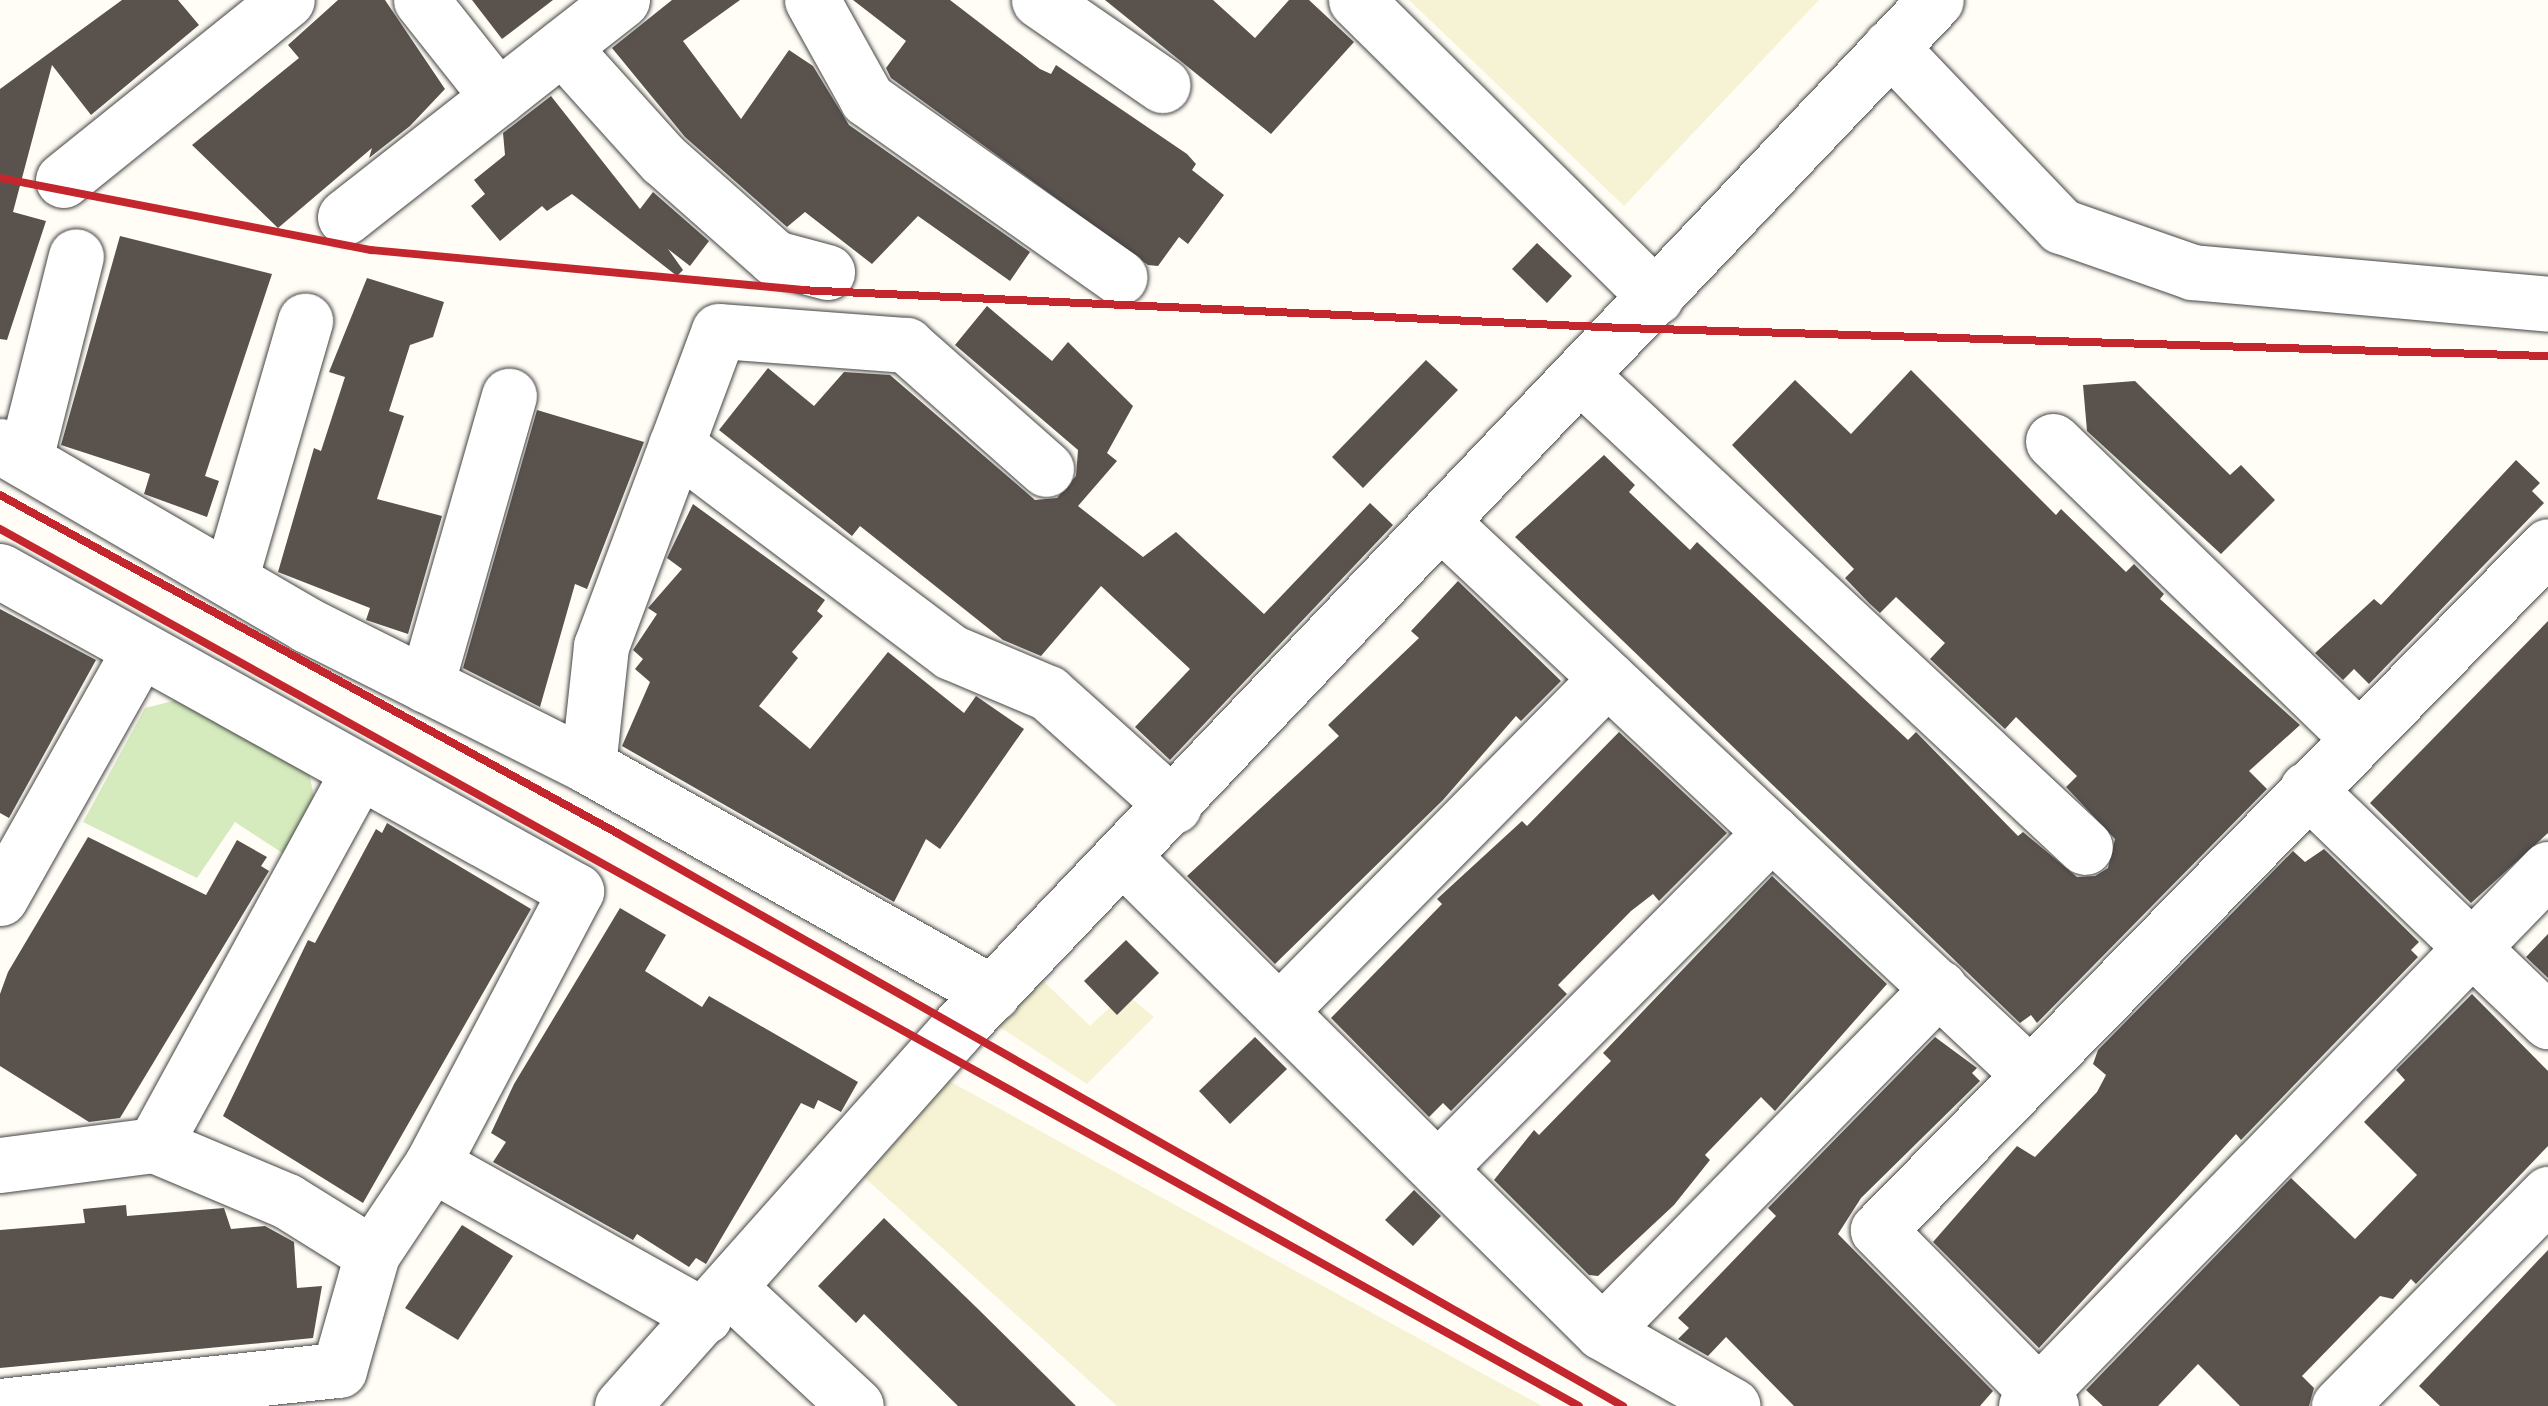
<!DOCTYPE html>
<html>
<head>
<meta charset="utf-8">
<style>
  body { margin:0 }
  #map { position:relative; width:2548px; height:1406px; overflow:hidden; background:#fffdf5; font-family:"Source Serif 4",serif }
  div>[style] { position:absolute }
  .farmland>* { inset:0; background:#f6f3d4 }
  .green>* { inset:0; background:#d5ebbd }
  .building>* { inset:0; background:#5a524d }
  .roads { filter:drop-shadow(0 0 2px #444) drop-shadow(0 0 2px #444) }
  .minor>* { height:55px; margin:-27.5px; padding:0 27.5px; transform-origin:27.5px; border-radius:27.5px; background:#fff }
  .rail>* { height:8px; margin:-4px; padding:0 4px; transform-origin:4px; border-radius:4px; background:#c4262e }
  span { translate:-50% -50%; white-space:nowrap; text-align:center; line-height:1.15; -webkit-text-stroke:10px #fff; paint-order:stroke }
</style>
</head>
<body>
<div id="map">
  <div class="farmland">
    <i style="clip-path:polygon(1409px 0,1819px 0,1624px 206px)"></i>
    <i style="clip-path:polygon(1039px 977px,1090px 1026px,1125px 993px,1154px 1017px,1087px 1084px,992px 1022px)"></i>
    <i style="clip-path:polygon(949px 1081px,1542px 1406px,1117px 1406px,864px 1177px)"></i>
  </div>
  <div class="green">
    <i style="clip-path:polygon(181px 699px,309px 773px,315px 801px,284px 854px,235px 822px,197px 878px,83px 822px,145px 708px)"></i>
  </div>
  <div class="building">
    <i style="clip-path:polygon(122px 0,178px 0,199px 25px,91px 115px,52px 65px,13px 212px,46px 221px,7px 340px,0 339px,0 89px)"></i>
    <i style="clip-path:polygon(338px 0,385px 0,445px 89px,410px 126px,369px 158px,372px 148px,278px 228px,192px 145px,299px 58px,288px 45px)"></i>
    <i style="clip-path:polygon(472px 0,553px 0,502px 39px)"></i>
    <i style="clip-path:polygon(672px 0,740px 0,683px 41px,741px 119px,789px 50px,813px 66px,849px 125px,1030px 252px,1010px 281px,918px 216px,872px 264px,805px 212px,787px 227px,685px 137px,612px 48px)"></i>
    <i style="clip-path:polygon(853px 0,950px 0,1040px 69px,1051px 74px,1056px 65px,1187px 154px,1196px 164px,1192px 170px,1224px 195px,1188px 244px,1179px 237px,1158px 266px,1148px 265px,891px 78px,886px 68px,906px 41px)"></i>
    <i style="clip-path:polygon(1105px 0,1213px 0,1255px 38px,1289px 0,1309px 0,1354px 42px,1271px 134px)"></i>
    <i style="clip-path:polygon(551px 96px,640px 209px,653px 192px,709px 241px,690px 266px,668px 249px,683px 270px,677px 276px,572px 194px,547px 211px,542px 206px,500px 241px,471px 206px,485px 194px,474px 180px,505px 155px,503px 133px)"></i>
    <i style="clip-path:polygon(120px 236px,272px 274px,205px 476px,219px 481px,207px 517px,144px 494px,150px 474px,61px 445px)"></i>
    <i style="clip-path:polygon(1537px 243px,1572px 276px,1547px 303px,1512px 269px)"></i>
    <i style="clip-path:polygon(367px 278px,444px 302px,433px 337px,410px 345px,389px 411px,404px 416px,377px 499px,442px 516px,408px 634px,366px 620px,370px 608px,278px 572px,314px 448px,321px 451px,345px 377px,329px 372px)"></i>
    <i style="clip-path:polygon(987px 306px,1052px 361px,1068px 342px,1133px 406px,1107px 453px,1117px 461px,1078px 506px,1143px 557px,1176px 532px,1264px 614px,1370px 503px,1393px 525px,1170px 760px,1135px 727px,1190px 669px,1101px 586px,1041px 656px,1003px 640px,860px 526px,852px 536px,719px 430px,768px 368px,814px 406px,844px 372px,890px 375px,1035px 500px,1057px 498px,1076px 476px,1078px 450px,955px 345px)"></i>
    <i style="clip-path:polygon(1426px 360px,1458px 390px,1363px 488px,1332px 457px)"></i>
    <i style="clip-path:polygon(1911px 370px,2056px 515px,2061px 509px,2126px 572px,2134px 564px,2164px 594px,2160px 599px,2300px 725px,2249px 771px,2267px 789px,2037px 1023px,2031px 1015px,2020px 1023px,1515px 537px,1604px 455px,1635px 485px,1629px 492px,1690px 550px,1697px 542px,1908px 740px,1916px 732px,2018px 836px,2023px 832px,2077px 877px,2095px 876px,2108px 868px,2115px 839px,2066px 787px,2077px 776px,2016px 717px,2005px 729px,1930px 659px,1945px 643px,1896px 597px,1880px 613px,1869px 603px,1845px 578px,1854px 569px,1732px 445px,1795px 380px,1851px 434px)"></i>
    <i style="clip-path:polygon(2135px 381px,2230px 475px,2241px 465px,2275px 500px,2221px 554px,2087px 431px,2083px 385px)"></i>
    <i style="clip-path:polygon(537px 410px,644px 442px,587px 589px,575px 584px,540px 707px,463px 668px)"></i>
    <i style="clip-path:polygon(2516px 460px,2540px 483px,2532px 491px,2544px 503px,2369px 684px,2354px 669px,2343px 680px,2315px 653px,2374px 599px,2381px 605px)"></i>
    <i style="clip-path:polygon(693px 504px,825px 600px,817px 611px,823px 616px,792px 652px,798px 658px,759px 706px,810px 749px,888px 652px,964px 713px,976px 696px,1024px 729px,940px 849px,926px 839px,894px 902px,622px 746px,650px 682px,635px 669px,643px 659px,633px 650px,657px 614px,648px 608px,682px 569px,667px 558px)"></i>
    <i style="clip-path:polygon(1458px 581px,1561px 681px,1521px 721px,1516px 716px,1443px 800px,1275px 964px,1187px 876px,1339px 736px,1328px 725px,1419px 638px,1411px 631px)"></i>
    <i style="clip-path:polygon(0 609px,96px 660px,9px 818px,0 813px)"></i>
    <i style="clip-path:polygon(2548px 621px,2548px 833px,2471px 903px,2370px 803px)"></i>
    <i style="clip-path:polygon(1619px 732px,1727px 833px,1659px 901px,1653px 894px,1631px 911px,1558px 985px,1567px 994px,1451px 1111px,1443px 1103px,1429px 1117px,1331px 1018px,1442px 904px,1437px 899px,1522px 821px,1527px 826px)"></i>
    <i style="clip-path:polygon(387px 823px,531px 909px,363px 1203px,223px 1116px,308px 940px,315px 943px,376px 829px,382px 833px)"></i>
    <i style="clip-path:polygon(88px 837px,206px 895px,237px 840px,267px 857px,261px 866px,269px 871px,120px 1118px,89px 1122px,0 1066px,0 994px,8px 972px)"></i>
    <i style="clip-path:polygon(2324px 849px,2419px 942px,2411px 950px,2418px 957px,2241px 1140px,2236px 1134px,2039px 1348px,1933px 1242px,2017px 1146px,2035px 1157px,2097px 1092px,2106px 1075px,2093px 1064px,2098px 1050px,2293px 851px,2305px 862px)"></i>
    <i style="clip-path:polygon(1772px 876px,1887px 984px,1775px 1111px,1761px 1097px,1705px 1155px,1710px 1160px,1674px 1205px,1598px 1276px,1589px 1275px,1494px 1180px,1534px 1130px,1539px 1135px,1611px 1061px,1603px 1053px)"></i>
    <i style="clip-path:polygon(620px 908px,666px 935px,645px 971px,702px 1007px,709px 996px,858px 1082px,841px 1112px,818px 1100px,814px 1109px,801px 1103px,706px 1264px,696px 1258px,689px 1267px,637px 1234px,633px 1240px,493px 1162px,506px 1142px,491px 1133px,514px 1084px)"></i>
    <i style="clip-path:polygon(2548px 934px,2548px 978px,2526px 957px)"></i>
    <i style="clip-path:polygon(1126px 940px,1159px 973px,1117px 1015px,1084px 981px)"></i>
    <i style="clip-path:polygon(2472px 994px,2548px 1071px,2548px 1146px,2416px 1284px,2411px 1279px,2393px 1299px,2380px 1296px,2302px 1376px,2314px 1388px,2309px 1406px,2240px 1406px,2198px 1364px,2158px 1406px,2103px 1406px,2086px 1390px,2291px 1178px,2355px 1239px,2417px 1175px,2364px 1122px,2405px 1080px,2396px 1070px)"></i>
    <i style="clip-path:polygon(1255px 1037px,1287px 1069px,1230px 1124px,1199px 1091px)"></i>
    <i style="clip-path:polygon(1935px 1037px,1977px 1068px,1972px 1073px,1980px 1081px,1861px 1198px,1838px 1234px,1993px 1391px,1980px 1406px,1794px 1406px,1726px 1337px,1708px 1356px,1678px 1339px,1689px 1328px,1678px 1318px,1776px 1216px,1768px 1208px)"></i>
    <i style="clip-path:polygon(1414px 1190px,1441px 1216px,1413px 1246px,1385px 1220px)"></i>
    <i style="clip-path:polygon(126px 1205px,127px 1216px,224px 1208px,231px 1229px,265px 1226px,294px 1242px,297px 1288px,322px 1286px,313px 1338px,0 1368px,0 1230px,85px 1223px,83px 1209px)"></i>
    <i style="clip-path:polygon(884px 1218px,976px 1307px,1076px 1406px,958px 1406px,864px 1314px,856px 1323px,818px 1286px)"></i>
    <i style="clip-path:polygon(462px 1225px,513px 1256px,458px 1340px,405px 1308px)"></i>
    <i style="clip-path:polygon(2548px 1250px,2548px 1406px,2440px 1406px,2419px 1386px)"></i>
  </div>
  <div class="roads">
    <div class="minor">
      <i style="left:421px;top:0;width:124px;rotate:51.6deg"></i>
      <i style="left:812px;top:0;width:113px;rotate:60.9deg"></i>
      <i style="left:867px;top:99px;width:309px;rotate:35.2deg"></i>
      <i style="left:1039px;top:0;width:150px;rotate:34.6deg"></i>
      <i style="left:1356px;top:0;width:422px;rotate:44.7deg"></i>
      <i style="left:562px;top:47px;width:151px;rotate:48deg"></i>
      <i style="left:663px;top:159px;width:149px;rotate:41.5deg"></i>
      <i style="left:775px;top:258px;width:54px;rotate:15.1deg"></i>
      <i style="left:1890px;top:47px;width:248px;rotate:46.3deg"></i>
      <i style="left:2061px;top:226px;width:139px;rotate:19.3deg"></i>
      <i style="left:2192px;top:272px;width:357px;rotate:5.1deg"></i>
      <i style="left:63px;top:180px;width:287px;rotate:-38.8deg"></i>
      <i style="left:345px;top:217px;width:352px;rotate:-38.1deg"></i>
      <i style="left:1580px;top:375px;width:691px;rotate:43.07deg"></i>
      <i style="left:2053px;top:441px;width:426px;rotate:44.2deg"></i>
      <i style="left:676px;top:445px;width:344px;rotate:37deg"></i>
      <i style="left:951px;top:652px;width:105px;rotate:22.9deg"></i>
      <i style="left:1048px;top:693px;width:169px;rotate:41.9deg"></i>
      <i style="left:0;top:446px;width:355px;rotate:30.2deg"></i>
      <i style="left:307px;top:625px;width:314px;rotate:26.6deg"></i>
      <i style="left:588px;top:766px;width:464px;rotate:29.3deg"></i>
      <i style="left:25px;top:459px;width:209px;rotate:-75.9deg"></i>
      <i style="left:1441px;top:522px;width:802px;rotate:43.18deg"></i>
      <i style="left:0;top:571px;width:659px;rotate:29.05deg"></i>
      <i style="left:576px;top:891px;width:309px;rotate:117.8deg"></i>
      <i style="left:231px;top:576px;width:266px;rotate:-73.8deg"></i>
      <i style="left:426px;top:685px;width:301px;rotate:-74deg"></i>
      <i style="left:588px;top:766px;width:121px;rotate:-83.8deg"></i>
      <i style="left:601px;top:646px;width:336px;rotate:-69.5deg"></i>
      <i style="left:719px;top:331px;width:188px;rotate:4.3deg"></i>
      <i style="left:906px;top:345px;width:187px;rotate:41.5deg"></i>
      <i style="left:2307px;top:789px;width:335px;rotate:43.9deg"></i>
      <i style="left:1124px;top:858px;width:673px;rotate:44.76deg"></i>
      <i style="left:1602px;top:1332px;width:150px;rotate:29.5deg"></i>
      <i style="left:0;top:898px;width:285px;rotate:-60.6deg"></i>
      <i style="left:1280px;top:1010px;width:466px;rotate:-45.4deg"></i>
      <i style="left:154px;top:1145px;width:424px;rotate:-61.3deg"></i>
      <i style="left:0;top:1165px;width:155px;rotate:-7.4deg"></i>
      <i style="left:154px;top:1145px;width:144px;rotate:22.8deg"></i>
      <i style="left:287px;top:1201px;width:100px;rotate:31.9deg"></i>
      <i style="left:372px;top:1254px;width:108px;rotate:-56.3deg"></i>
      <i style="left:432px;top:1164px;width:312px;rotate:29.2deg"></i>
      <i style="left:1439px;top:1167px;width:472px;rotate:-45.2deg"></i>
      <i style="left:729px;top:1288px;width:173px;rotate:42.9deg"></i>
      <i style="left:1602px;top:1332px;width:482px;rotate:-45.6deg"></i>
      <i style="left:0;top:1406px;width:341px;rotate:-6.1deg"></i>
      <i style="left:339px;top:1370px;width:121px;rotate:-74.1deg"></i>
      <i style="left:622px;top:1406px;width:504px;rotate:-48.38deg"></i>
      <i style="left:957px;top:1029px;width:1420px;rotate:-46.43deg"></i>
      <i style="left:2026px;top:1406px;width:749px;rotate:-45.81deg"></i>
      <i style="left:2051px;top:1406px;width:247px;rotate:-134.5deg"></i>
      <i style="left:1878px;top:1230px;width:957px;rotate:-45.59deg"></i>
      <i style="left:2339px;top:1406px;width:298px;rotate:-45.4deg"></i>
    </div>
  </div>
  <div class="rail">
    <i style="left:0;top:178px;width:378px;rotate:11deg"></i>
    <i style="left:371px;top:250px;width:430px;rotate:5.3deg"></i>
    <i style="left:799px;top:290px;width:826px;rotate:2.64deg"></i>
    <i style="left:1624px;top:328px;width:924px;rotate:1.74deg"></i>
    <i style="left:0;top:495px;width:704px;rotate:28.71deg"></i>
    <i style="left:617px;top:833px;width:1158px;rotate:29.67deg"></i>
    <i style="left:0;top:529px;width:1806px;rotate:29.05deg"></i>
  </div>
</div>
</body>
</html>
